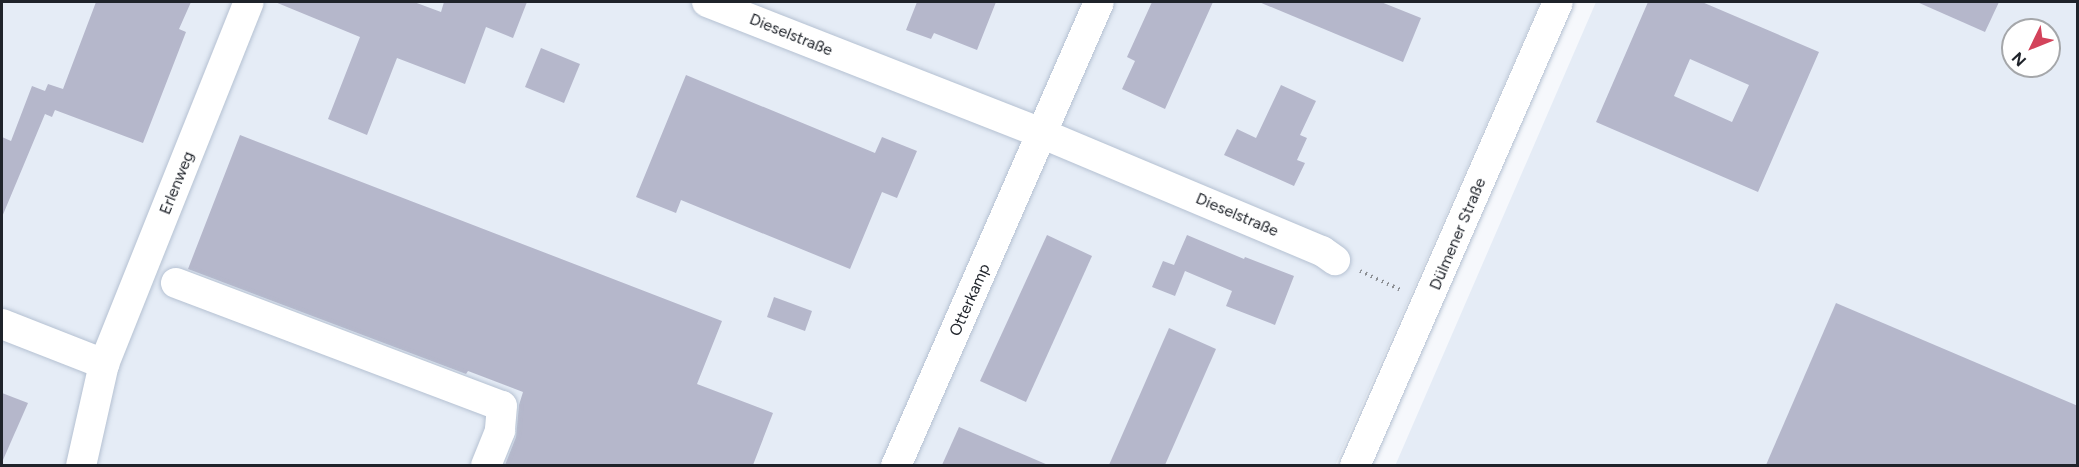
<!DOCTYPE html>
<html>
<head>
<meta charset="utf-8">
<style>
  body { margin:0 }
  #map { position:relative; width:2079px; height:467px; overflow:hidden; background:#f6f8fc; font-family:Figtree,sans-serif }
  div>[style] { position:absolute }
  .built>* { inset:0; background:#e5ecf6 }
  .building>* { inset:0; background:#b5b7cb }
  .path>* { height:4px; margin-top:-2px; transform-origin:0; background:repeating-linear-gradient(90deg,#8c8f94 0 1.5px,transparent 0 6px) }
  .roads { filter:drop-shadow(0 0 2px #b5c1d2) drop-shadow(0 0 2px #b5c1d2) }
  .minor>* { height:30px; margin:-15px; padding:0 15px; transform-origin:15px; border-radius:15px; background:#fff }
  span { translate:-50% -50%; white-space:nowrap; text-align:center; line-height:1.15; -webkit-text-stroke:5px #fff; paint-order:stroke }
  .street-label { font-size:16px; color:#1f232a }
  .frame { position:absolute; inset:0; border:3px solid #1f232a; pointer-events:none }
  .north { position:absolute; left:2001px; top:18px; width:60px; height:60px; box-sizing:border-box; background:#fff; border:2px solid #a5a7aa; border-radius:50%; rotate:227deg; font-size:16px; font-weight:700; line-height:24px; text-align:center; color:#1f232a }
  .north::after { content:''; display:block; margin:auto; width:21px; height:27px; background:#d3435b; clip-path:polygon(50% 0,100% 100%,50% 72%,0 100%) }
</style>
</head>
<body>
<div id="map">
  <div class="built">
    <i style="clip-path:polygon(2px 2px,1540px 2px,1335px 466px,2px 465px)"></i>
    <i style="clip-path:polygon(evenodd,1596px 2px,2077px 2px,2077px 465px,1395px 466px,1596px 2px,2013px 30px,2049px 30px,2049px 66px,2013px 66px,2013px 30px)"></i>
  </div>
  <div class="building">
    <i style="clip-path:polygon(96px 2px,191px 2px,179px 29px,186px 32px,143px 143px,55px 110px,52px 117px,45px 114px,2px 217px,2px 137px,11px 141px,32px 86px,45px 91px,48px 84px,63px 89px)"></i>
    <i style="clip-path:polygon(275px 2px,414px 2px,441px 12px,444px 2px,527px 2px,513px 38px,486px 27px,465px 84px,397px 58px,367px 135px,328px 119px,360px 37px)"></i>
    <i style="clip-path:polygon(917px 2px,996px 2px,977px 50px,934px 33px,931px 39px,906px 30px)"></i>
    <i style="clip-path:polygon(1152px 2px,1213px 2px,1165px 109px,1122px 89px,1135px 61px,1127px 57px)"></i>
    <i style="clip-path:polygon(1259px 2px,1381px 2px,1421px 18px,1403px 62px)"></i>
    <i style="clip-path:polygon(evenodd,1648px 2px,1702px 2px,1819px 52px,1758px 192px,1596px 122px,1648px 2px,1690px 59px,1749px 85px,1732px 122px,1674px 96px,1690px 59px)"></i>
    <i style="clip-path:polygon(1917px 2px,1999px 2px,1985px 32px)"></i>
    <i style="clip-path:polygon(541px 48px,580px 64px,564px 103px,525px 87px)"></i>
    <i style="clip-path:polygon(686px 75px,875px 153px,882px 137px,917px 151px,897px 198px,882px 192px,850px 269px,681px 200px,676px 213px,636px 197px)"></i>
    <i style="clip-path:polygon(1281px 85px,1316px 101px,1300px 135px,1307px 138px,1297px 160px,1305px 163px,1294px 186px,1224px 155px,1237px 129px,1256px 138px)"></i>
    <i style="clip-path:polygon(240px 135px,722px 321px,697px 384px,773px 413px,753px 465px,505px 465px,516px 437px,519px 405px,523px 392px,468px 371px,466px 374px,188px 269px)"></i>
    <i style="clip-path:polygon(1047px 235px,1092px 256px,1026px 402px,980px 381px)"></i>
    <i style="clip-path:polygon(1187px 235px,1244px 259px,1245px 257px,1294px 276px,1275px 325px,1226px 306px,1232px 291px,1185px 271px,1175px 296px,1152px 287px,1163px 261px,1174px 265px)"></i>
    <i style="clip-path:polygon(774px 297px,812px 311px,805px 331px,767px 317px)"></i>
    <i style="clip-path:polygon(1836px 303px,2078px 406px,2078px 465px,1766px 465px)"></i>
    <i style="clip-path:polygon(1169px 328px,1216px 349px,1165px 465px,1109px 465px)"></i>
    <i style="clip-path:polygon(2px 393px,28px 403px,3px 460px,2px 460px)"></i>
    <i style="clip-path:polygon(959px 427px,1048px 465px,942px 465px)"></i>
  </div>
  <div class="path">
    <i style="left:1360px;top:271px;width:47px;rotate:24.9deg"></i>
  </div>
  <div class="roads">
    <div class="minor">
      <i style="left:707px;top:2px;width:361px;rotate:21.4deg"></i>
      <i style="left:1043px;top:134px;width:303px;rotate:22.8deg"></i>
      <i style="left:1322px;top:251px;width:16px;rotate:35deg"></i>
      <i style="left:176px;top:283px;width:348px;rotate:20.7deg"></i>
      <i style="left:502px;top:406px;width:25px;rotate:95deg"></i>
      <i style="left:500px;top:431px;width:38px;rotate:112deg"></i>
      <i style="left:2px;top:324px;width:110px;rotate:21.4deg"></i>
      <i style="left:81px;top:466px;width:105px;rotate:-77.3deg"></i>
      <i style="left:104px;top:364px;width:390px;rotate:-68.2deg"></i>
      <i style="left:896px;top:466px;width:506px;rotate:-66.37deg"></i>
      <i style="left:1355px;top:466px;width:506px;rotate:-66.37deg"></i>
    </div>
  </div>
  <div class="street-label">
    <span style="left:791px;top:35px;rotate:22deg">Dieselstraße</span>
    <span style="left:177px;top:183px;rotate:-68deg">Erlenweg</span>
    <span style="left:1237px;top:215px;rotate:23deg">Dieselstraße</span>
    <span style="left:1458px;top:234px;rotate:-67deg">Dülmener Straße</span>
    <span style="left:970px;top:300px;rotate:-66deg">Otterkamp</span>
  </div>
  <div class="frame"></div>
  <div class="north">N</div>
</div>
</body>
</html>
